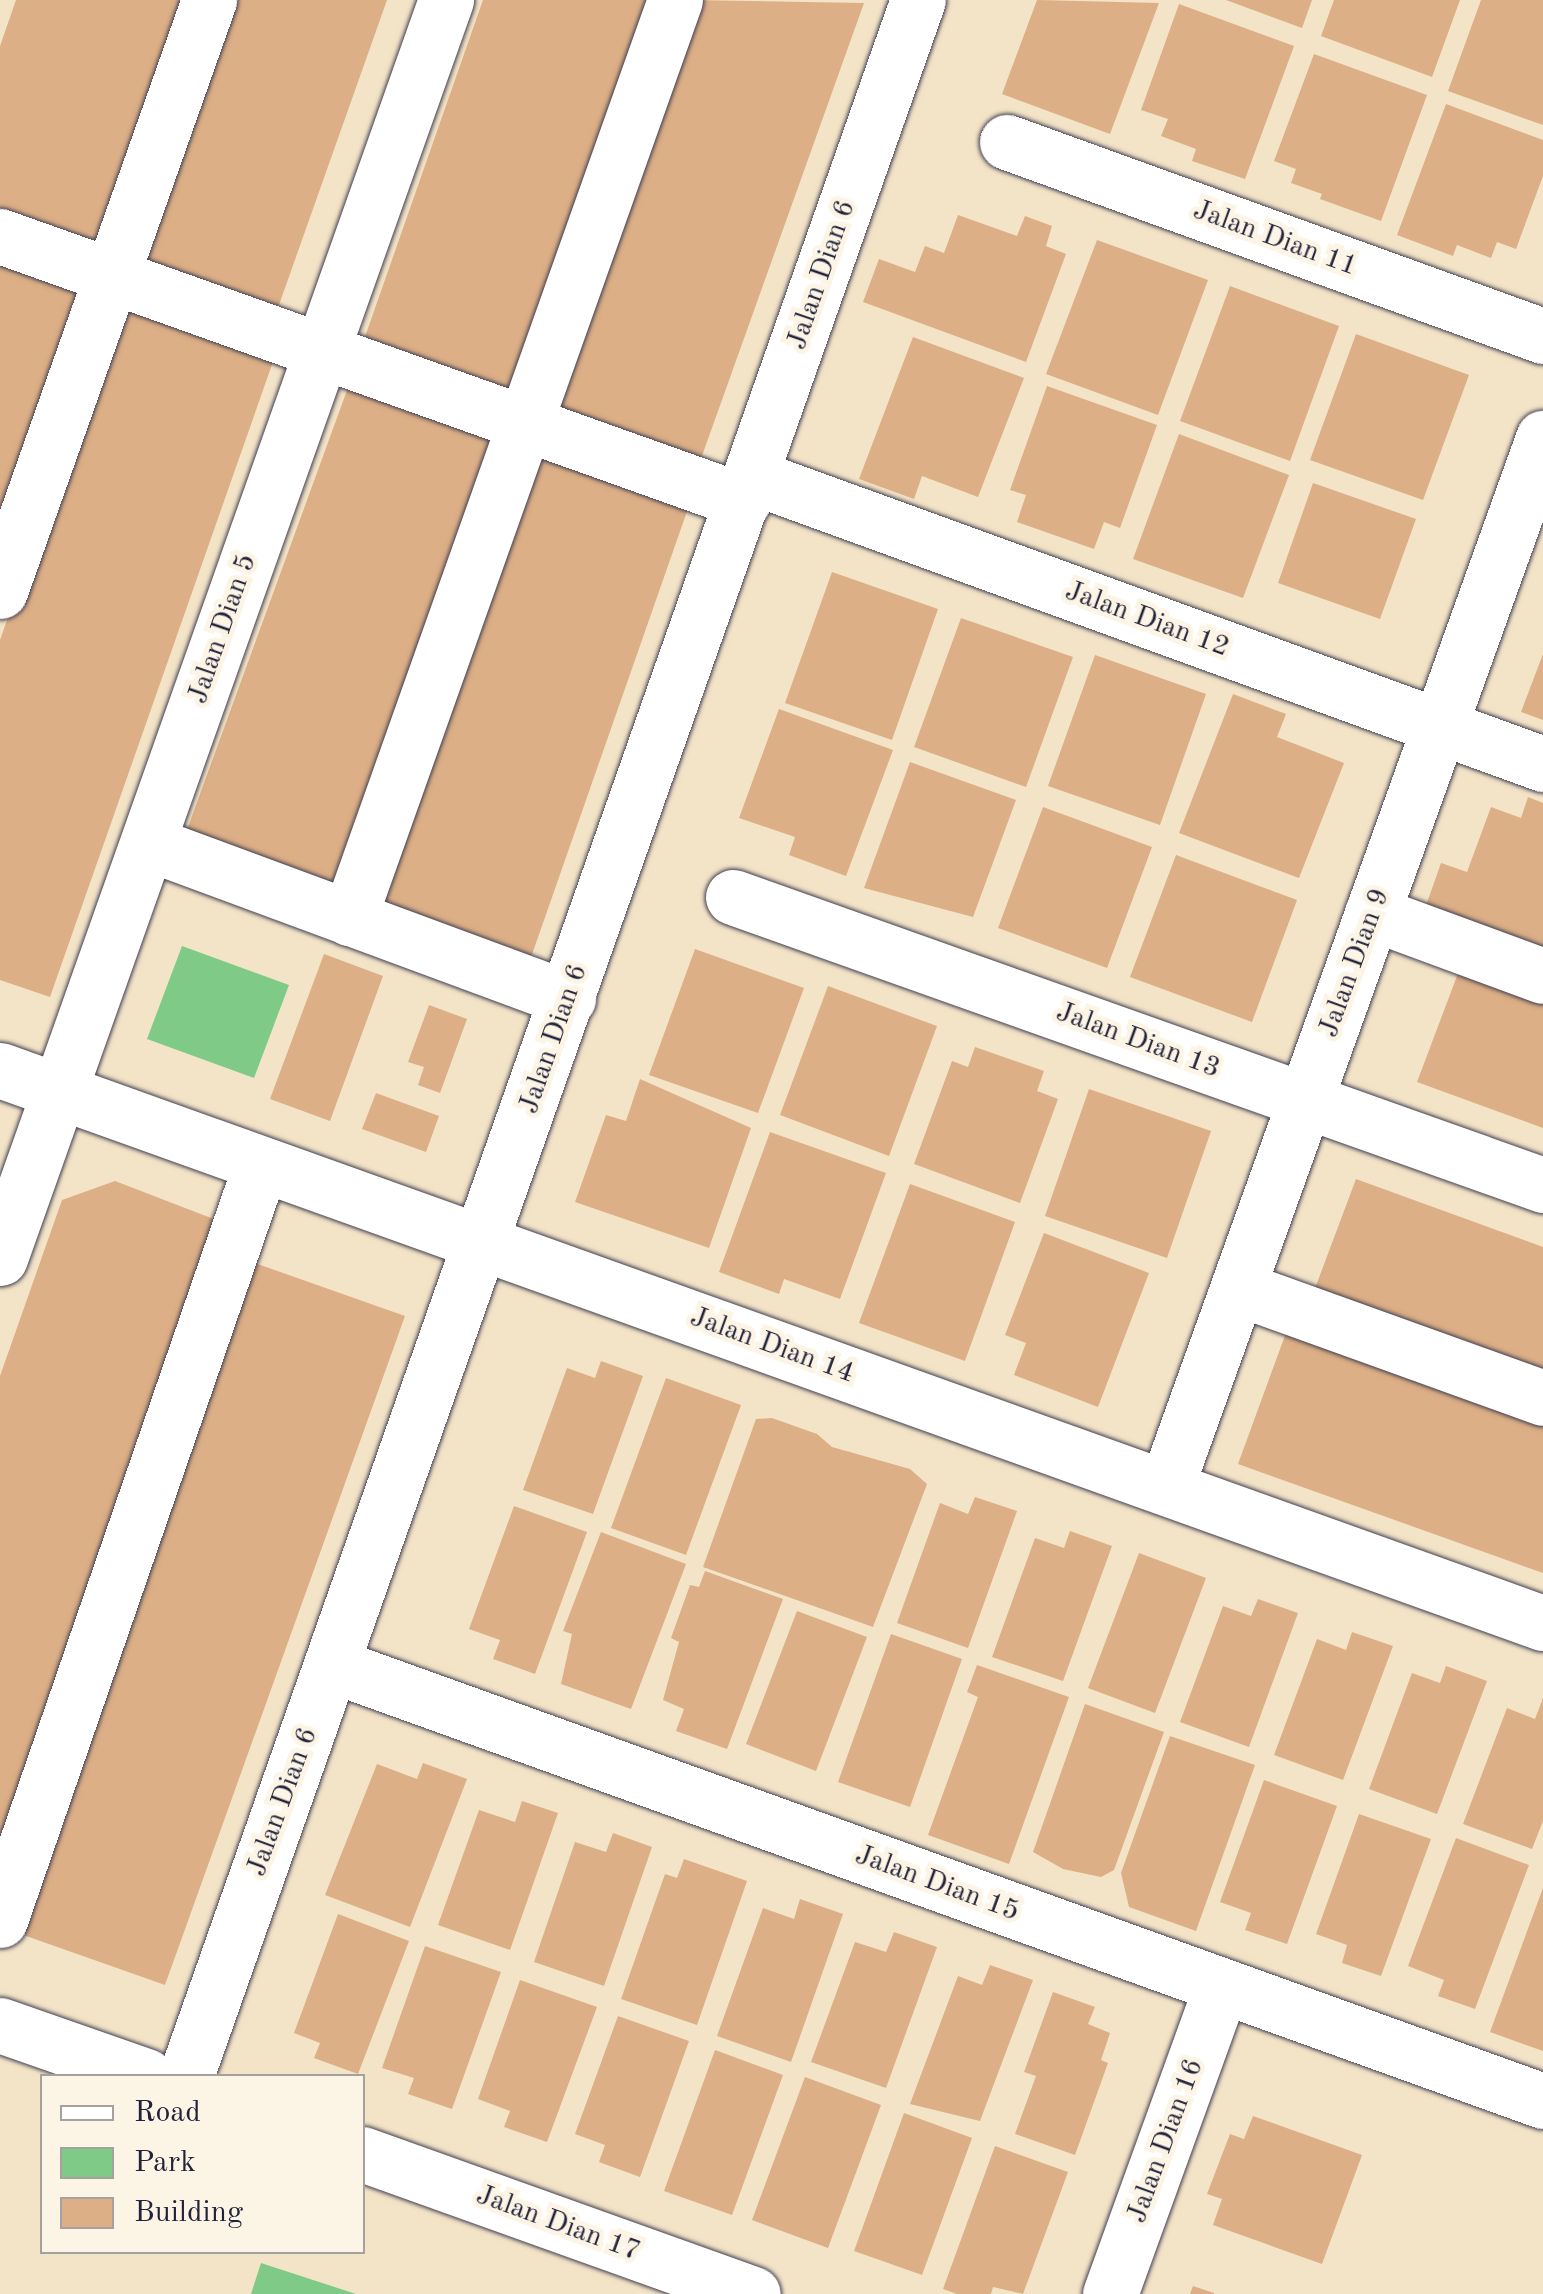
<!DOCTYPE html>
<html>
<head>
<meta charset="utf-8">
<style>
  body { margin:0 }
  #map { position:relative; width:1543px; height:2294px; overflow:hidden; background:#f3e4c7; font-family:"Old Standard TT",serif }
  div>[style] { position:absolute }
  .green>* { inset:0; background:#80ca87 }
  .building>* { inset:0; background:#dcaf86 }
  .roads { filter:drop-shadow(0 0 2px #413f50) drop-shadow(0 0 2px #413f50) }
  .minor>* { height:55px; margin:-27.5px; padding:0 27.5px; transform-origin:27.5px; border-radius:27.5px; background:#fff }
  span { translate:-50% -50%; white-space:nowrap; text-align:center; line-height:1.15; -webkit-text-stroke:10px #fcf5e5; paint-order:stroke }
  .street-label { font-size:28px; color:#22223b }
  .legend { position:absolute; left:40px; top:2074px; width:325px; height:180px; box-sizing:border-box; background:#fcf5e5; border:2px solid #a5a1a1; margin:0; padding:12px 18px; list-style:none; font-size:30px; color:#22223b }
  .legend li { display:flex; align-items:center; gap:20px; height:50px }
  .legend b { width:50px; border:2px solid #a5a1a1 }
</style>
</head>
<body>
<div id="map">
  <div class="green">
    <i style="clip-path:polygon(182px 946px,289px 985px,254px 1078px,147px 1039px)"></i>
    <i style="clip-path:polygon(261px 2263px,356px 2294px,251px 2294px)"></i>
  </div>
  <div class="building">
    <i style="clip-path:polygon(16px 0,190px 0,101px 256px,0 221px,0 46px)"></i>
    <i style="clip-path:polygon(224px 0,387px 0,274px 319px,129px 268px)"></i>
    <i style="clip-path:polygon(483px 0,654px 0,512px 403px,360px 351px)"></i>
    <i style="clip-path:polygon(692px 0,864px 3px,698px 467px,545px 413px)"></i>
    <i style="clip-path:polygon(1037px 0,1159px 3px,1110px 134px,1002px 94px)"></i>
    <i style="clip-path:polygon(1226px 0,1312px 0,1302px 28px)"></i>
    <i style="clip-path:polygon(1334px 0,1460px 0,1432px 77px,1321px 36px)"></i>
    <i style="clip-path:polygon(1481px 0,1543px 0,1543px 125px,1448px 91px)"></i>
    <i style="clip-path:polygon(1179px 4px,1294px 46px,1245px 179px,1192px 161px,1196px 149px,1161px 136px,1168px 119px,1141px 110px)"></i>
    <i style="clip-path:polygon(1314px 54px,1427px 95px,1381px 221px,1320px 199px,1322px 194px,1291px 183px,1296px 169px,1274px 161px)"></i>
    <i style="clip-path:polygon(1446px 104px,1543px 140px,1543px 176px,1516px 249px,1497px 242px,1491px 258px,1457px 245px,1453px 256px,1397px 235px)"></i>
    <i style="clip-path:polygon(958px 215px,1017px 236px,1025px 216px,1052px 226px,1046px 246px,1066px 254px,1026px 362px,863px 302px,879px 259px,915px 272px,925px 246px,944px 253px)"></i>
    <i style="clip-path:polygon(1097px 240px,1208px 280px,1158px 415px,1046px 374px)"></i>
    <i style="clip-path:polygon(0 258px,90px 290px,0 541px)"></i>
    <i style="clip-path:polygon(1230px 286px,1339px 326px,1290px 461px,1180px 421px)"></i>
    <i style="clip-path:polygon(119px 302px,275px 356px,50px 997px,0 980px,0 640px)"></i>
    <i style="clip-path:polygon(1356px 334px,1469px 375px,1423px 500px,1310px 460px)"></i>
    <i style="clip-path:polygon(913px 337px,1024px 378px,978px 497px,922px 476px,914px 499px,859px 479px)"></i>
    <i style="clip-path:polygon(350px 382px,502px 437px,337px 892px,184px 838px)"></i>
    <i style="clip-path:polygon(1047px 386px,1157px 425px,1120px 528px,1104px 522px,1094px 549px,1017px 522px,1026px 495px,1010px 490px)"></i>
    <i style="clip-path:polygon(1179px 434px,1289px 475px,1243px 598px,1133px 559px)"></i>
    <i style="clip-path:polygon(531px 444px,691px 500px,529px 963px,369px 907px)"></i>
    <i style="clip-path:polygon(1313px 483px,1416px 519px,1380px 619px,1278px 583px)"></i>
    <i style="clip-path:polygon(832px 572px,938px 609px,892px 740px,785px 703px)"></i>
    <i style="clip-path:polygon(961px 618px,1073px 657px,1026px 787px,914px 747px)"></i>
    <i style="clip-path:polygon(1543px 654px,1543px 720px,1521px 712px)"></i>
    <i style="clip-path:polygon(1095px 655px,1206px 694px,1160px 825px,1048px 786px)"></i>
    <i style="clip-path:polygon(1233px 694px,1286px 714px,1277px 737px,1344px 763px,1299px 878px,1179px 833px)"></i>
    <i style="clip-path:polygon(779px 709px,893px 750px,846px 876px,789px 855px,795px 837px,739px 818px)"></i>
    <i style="clip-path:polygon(910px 762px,1016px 800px,973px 917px,864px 888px)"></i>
    <i style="clip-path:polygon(1528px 797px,1543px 803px,1543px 957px,1423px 914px,1441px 863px,1467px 872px,1491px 807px,1521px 818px)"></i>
    <i style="clip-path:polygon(1043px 807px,1152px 847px,1107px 968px,998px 928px)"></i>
    <i style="clip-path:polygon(1176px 855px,1297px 900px,1252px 1022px,1130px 977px)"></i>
    <i style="clip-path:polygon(695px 949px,804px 988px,758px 1113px,649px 1075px)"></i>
    <i style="clip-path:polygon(324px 954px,383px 976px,330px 1121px,270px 1099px)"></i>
    <i style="clip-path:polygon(1463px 960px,1543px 989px,1543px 1128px,1417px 1082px)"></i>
    <i style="clip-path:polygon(828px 986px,937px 1026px,889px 1156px,780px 1115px)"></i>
    <i style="clip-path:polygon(429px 1005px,467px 1019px,440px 1093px,418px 1085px,424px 1067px,408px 1062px)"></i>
    <i style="clip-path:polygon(975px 1047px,1044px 1071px,1037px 1091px,1058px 1099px,1020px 1203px,914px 1164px,952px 1061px,968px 1067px)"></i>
    <i style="clip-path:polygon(640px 1079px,751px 1128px,709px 1248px,575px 1202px,606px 1115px,626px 1121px)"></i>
    <i style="clip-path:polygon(1089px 1089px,1211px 1131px,1167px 1258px,1045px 1216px)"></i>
    <i style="clip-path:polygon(376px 1093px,439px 1116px,426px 1152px,362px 1129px)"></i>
    <i style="clip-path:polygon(770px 1132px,886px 1173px,840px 1299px,784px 1279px,779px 1294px,719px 1272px)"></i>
    <i style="clip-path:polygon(1356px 1179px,1543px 1247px,1543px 1383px,1311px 1299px)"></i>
    <i style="clip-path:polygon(115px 1181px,224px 1223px,0 1856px,0 1376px,62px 1200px)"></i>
    <i style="clip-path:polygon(910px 1184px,1015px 1222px,965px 1361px,859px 1323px)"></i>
    <i style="clip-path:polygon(1044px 1233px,1149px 1273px,1098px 1407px,1014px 1375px,1026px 1343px,1005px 1335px)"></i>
    <i style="clip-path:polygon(252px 1262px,405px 1316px,165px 1985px,12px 1931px)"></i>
    <i style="clip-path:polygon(1287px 1330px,1543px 1422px,1543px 1573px,1238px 1464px)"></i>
    <i style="clip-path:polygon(601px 1361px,643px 1376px,593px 1514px,523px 1490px,567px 1368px,595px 1378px)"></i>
    <i style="clip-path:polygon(666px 1378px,741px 1405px,686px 1555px,611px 1528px)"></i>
    <i style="clip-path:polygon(772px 1418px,817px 1434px,832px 1447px,910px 1469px,927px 1484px,873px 1627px,703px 1567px,756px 1419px)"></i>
    <i style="clip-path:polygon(975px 1497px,1017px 1511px,968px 1648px,897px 1623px,940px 1503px,968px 1514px)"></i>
    <i style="clip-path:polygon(514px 1506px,587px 1532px,535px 1674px,493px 1659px,500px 1640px,469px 1629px)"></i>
    <i style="clip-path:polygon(1070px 1531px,1112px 1546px,1063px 1681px,992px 1657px,1035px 1538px,1064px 1548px)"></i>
    <i style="clip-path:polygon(601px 1532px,686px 1564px,631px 1709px,561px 1684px,572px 1634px,563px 1631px)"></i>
    <i style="clip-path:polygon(1139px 1553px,1206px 1578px,1155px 1713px,1088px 1688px)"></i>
    <i style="clip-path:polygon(705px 1571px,783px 1599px,727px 1749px,676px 1731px,684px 1709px,663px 1700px,679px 1642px,671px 1638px,690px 1585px,699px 1587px)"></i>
    <i style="clip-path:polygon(1258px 1599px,1298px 1613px,1249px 1747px,1180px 1722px,1223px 1606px,1251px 1616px)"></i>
    <i style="clip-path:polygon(797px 1611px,867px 1637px,816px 1771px,746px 1744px)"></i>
    <i style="clip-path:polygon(1352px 1632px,1393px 1646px,1343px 1780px,1274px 1755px,1317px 1639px,1346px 1650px)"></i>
    <i style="clip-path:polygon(891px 1634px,962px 1659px,910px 1807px,838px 1782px)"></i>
    <i style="clip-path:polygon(977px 1665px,1069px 1697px,1009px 1864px,928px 1835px,978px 1697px,967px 1692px)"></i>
    <i style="clip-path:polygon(1446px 1666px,1487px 1681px,1437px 1814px,1369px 1789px,1412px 1673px,1440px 1683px)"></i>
    <i style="clip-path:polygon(1543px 1698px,1543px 1821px,1532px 1849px,1463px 1824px,1507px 1708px,1535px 1719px)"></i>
    <i style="clip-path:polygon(1085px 1704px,1164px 1732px,1114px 1870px,1101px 1877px,1063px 1869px,1033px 1852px)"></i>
    <i style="clip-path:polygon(1170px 1736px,1255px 1765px,1196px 1931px,1129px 1907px,1121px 1873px)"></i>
    <i style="clip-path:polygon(423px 1763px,467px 1779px,410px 1927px,325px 1895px,377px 1764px,417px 1779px)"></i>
    <i style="clip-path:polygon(1264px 1780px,1337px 1806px,1287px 1944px,1245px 1930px,1251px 1913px,1220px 1902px)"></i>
    <i style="clip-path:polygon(522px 1801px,558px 1813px,510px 1950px,438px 1925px,479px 1810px,515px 1822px)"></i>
    <i style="clip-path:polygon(1359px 1814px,1431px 1839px,1381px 1976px,1342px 1963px,1347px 1945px,1316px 1934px)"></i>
    <i style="clip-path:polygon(613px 1833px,652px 1847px,604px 1986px,534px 1962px,575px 1842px,606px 1852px)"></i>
    <i style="clip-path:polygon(1456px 1838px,1529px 1865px,1475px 2009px,1438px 1996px,1444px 1980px,1408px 1966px)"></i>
    <i style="clip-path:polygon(684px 1859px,747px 1881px,697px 2025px,621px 1999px,665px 1874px,677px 1878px)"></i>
    <i style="clip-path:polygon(1543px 1888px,1543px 2051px,1490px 2032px)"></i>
    <i style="clip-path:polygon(800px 1899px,843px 1914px,791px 2062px,717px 2036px,763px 1908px,794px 1919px)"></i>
    <i style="clip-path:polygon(338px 1914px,409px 1941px,358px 2074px,314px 2058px,320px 2043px,294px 2033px)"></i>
    <i style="clip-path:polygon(894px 1932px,937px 1947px,886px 2088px,811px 2062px,855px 1942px,886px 1952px)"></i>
    <i style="clip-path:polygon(425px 1946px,501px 1972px,452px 2109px,408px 2094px,414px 2078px,382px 2068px)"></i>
    <i style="clip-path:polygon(990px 1965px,1033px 1980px,980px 2121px,910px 2104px,958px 1976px,982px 1985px)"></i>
    <i style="clip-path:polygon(520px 1980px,597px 2007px,547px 2142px,504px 2127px,510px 2111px,478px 2099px)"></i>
    <i style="clip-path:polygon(1053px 1992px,1095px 2007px,1088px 2024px,1110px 2033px,1101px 2060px,1108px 2063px,1075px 2155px,1015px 2134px,1036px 2076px,1024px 2072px)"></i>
    <i style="clip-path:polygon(618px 2016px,689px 2041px,640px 2177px,599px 2162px,605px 2145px,575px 2134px)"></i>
    <i style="clip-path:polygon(715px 2050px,783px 2075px,732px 2215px,664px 2191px)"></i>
    <i style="clip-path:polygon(805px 2077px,881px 2105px,828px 2248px,752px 2220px)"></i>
    <i style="clip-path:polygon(904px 2113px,972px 2138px,922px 2275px,854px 2251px)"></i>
    <i style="clip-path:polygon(1253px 2116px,1362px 2155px,1322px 2264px,1213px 2225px,1222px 2199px,1207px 2194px,1230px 2134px,1244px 2139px)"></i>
    <i style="clip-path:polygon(995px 2146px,1068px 2172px,1023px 2294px,993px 2287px,991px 2294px,957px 2294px,943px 2289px)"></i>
    <i style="clip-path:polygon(1193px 2286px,1214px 2293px,1214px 2294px,1190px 2294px)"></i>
  </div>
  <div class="roads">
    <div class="minor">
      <i style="left:1007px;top:142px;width:570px;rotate:19.9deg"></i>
      <i style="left:0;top:236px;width:789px;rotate:19.63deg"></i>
      <i style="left:751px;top:476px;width:843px;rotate:19.98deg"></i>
      <i style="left:0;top:591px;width:627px;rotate:-70.52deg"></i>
      <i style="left:148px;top:843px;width:448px;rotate:20.3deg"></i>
      <i style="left:733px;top:897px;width:860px;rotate:19.57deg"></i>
      <i style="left:1372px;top:913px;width:182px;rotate:20.2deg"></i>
      <i style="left:349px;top:918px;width:974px;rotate:-70.45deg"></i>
      <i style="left:0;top:1070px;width:1639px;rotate:19.72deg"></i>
      <i style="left:0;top:1258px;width:1335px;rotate:-70.48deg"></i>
      <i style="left:1238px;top:1288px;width:324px;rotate:19.8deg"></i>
      <i style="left:1166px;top:1487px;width:1115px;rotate:-70.23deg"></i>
      <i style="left:332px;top:1665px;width:1287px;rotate:19.8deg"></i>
      <i style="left:0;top:1920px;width:800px;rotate:-70.95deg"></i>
      <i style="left:0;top:2025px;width:155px;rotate:19.3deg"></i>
      <i style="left:186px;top:2076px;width:2201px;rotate:-70.58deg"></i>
      <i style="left:362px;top:2154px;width:415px;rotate:19.7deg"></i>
      <i style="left:1110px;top:2294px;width:326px;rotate:-70.1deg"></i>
    </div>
  </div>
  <div class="street-label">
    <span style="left:1275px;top:239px;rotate:20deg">Jalan Dian 11</span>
    <span style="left:822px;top:275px;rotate:-71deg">Jalan Dian 6</span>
    <span style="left:1147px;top:620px;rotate:20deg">Jalan Dian 12</span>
    <span style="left:223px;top:629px;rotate:-71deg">Jalan Dian 5</span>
    <span style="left:1355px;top:963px;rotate:-70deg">Jalan Dian 9</span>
    <span style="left:554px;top:1039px;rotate:-71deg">Jalan Dian 6</span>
    <span style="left:1138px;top:1041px;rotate:20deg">Jalan Dian 13</span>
    <span style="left:772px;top:1346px;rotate:20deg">Jalan Dian 14</span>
    <span style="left:283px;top:1802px;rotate:-70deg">Jalan Dian 6</span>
    <span style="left:937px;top:1884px;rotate:20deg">Jalan Dian 15</span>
    <span style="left:1166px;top:2141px;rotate:-70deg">Jalan Dian 16</span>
    <span style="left:558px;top:2224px;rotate:20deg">Jalan Dian 17</span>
  </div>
  <ul class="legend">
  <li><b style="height:12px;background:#fff"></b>Road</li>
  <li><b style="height:28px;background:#80ca87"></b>Park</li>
  <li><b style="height:28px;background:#dcaf86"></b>Building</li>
  </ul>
</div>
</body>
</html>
